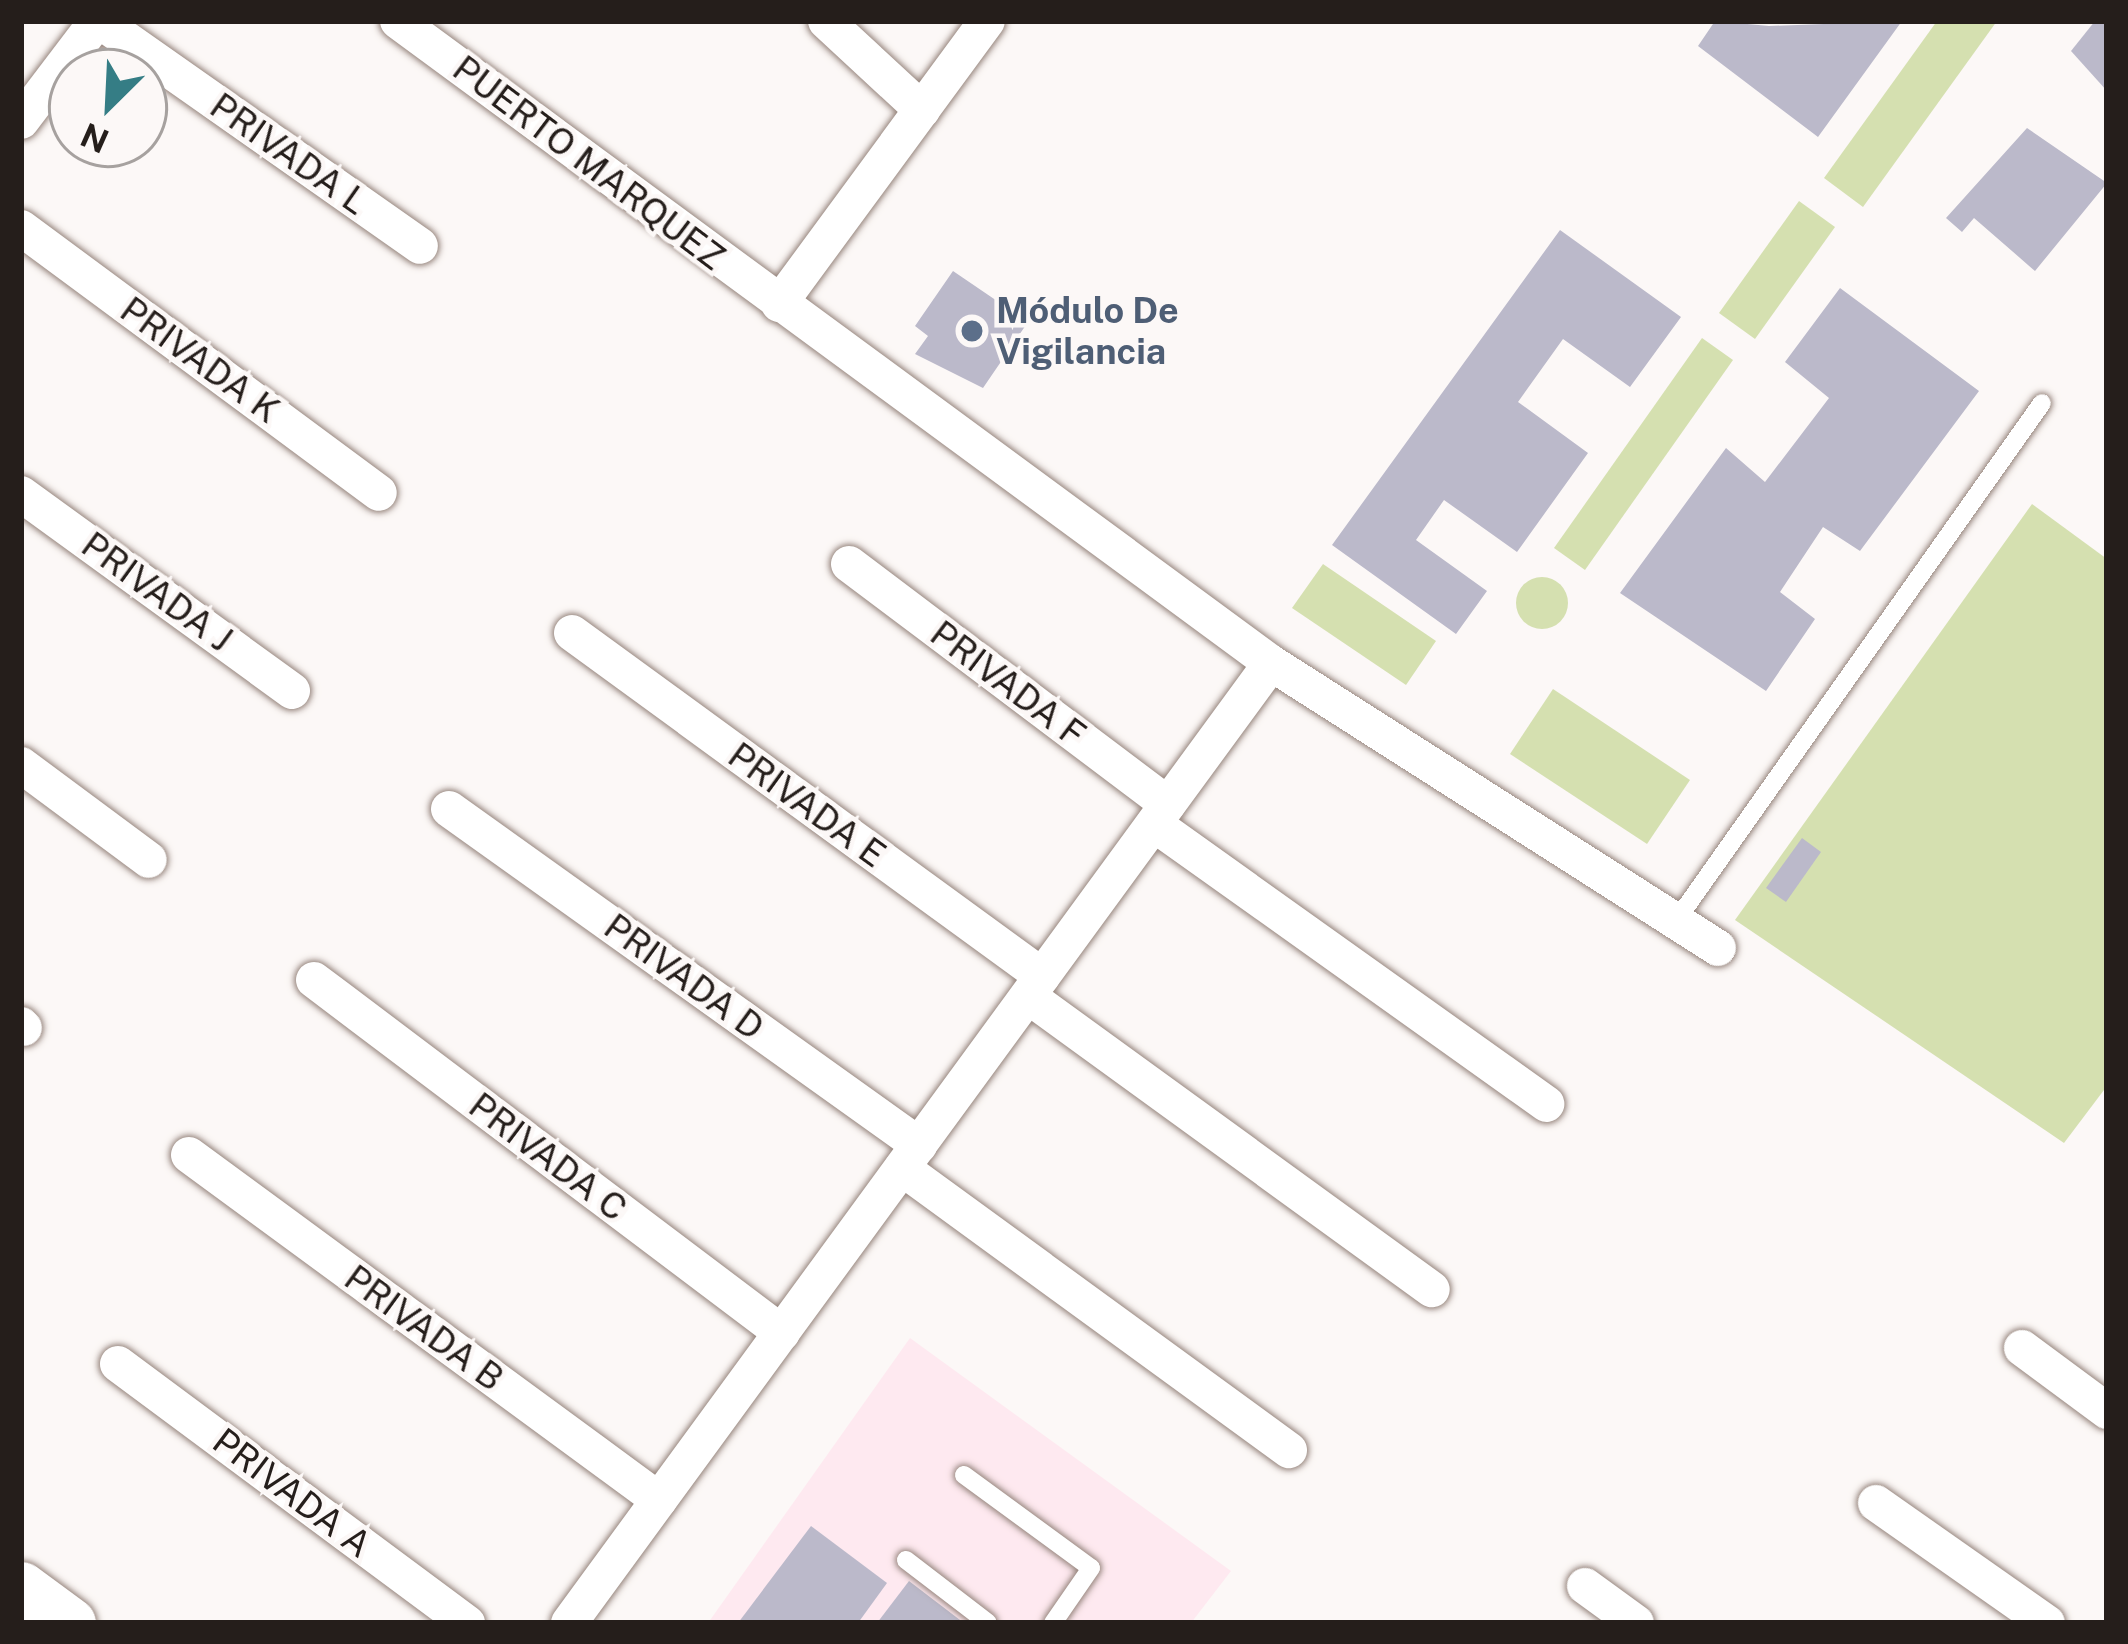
<!DOCTYPE html>
<html>
<head>
<meta charset="utf-8">
<style>
  body { margin:0 }
  #map { position:relative; width:2128px; height:1644px; overflow:hidden; background:#fcf8f7; font-family:"Public Sans",sans-serif }
  div>[style] { position:absolute }
  .medical>* { inset:0; background:#fee9f0 }
  .green>* { inset:0; background:#d5e0b0 }
  .round { border-radius:50% }
  .building>* { inset:0; background:#bbb9ca }
  .roads { filter:drop-shadow(0 0 3px #97867e) drop-shadow(0 0 3px #97867e) }
  .lane>* { height:18px; margin:-9px; padding:0 9px; transform-origin:9px; border-radius:9px; background:#fff }
  .street>* { height:36px; margin:-18px; padding:0 18px; transform-origin:18px; border-radius:18px; background:#fff }
  .secondary>* { height:51px; margin:-25.5px; padding:0 25.5px; transform-origin:25.5px; border-radius:25.5px; background:#fff }
  .dots>* { width:33px; height:33px; translate:-50% -50%; box-sizing:border-box; border:6px solid #fcf8f7; border-radius:50% }
  span { translate:-50% -50%; white-space:nowrap; text-align:center; line-height:1.15; -webkit-text-stroke:9px #fcf8f7; paint-order:stroke }
  .street-label { font-size:36px; color:#251e1b }
  .service-label { font-size:36px; color:#4e5e75; font-weight:700 }
  .left { translate:0 -50%; text-align:left }
  .frame { position:absolute; inset:0; border:24px solid #251e1b; pointer-events:none }
  .north { position:absolute; left:48px; top:48px; width:120px; height:120px; box-sizing:border-box; background:#fcf8f7; border:3px solid #a6a19f; border-radius:50%; rotate:204deg; font-size:33px; font-weight:700; line-height:48px; text-align:center; color:#251e1b }
  .north::after { content:''; display:block; margin:auto; width:42px; height:54px; background:#357d85; clip-path:polygon(50% 0,100% 100%,50% 72%,0 100%) }
</style>
</head>
<body>
<div id="map">
  <div class="medical">
    <i style="clip-path:polygon(910px 1338px,1231px 1571px,1191px 1623px,708px 1623px)"></i>
  </div>
  <div class="green">
    <i style="clip-path:polygon(1937px 21px,1997px 21px,1863px 207px,1824px 178px)"></i>
    <i style="clip-path:polygon(1799px 201px,1835px 227px,1755px 339px,1719px 313px)"></i>
    <i style="clip-path:polygon(1702px 338px,1733px 360px,1585px 570px,1554px 548px)"></i>
    <i style="clip-path:polygon(2032px 504px,2107px 559px,2107px 1086px,2064px 1143px,1735px 920px)"></i>
    <i style="clip-path:polygon(1323px 564px,1436px 641px,1406px 685px,1292px 608px)"></i>
    <i class="round" style="left:1516px;top:577px;width:52px;height:52px"></i>
    <i style="clip-path:polygon(1553px 689px,1690px 780px,1647px 844px,1510px 754px)"></i>
  </div>
  <div class="building">
    <i style="clip-path:polygon(1715px 21px,1769px 26px,1902px 21px,1818px 137px,1698px 46px)"></i>
    <i style="clip-path:polygon(2095px 21px,2107px 21px,2107px 91px,2071px 51px)"></i>
    <i style="clip-path:polygon(2027px 128px,2107px 183px,2035px 271px,1974px 218px,1962px 232px,1946px 218px)"></i>
    <i style="clip-path:polygon(1560px 230px,1681px 317px,1630px 387px,1563px 339px,1518px 402px,1588px 453px,1517px 552px,1444px 500px,1416px 540px,1487px 591px,1456px 634px,1332px 545px)"></i>
    <i style="clip-path:polygon(953px 271px,1028px 322px,983px 388px,915px 354px,928px 336px,915px 326px)"></i>
    <i style="clip-path:polygon(1840px 288px,1979px 391px,1860px 551px,1823px 527px,1780px 592px,1815px 619px,1766px 691px,1620px 593px,1726px 448px,1765px 482px,1829px 398px,1785px 362px)"></i>
    <i style="clip-path:polygon(1802px 838px,1821px 852px,1786px 902px,1766px 888px)"></i>
    <i style="clip-path:polygon(811px 1526px,887px 1583px,858px 1623px,738px 1623px)"></i>
    <i style="clip-path:polygon(909px 1581px,964px 1623px,877px 1623px)"></i>
  </div>
  <div class="roads">
    <div class="lane">
      <i style="left:1676px;top:921px;width:634px;rotate:-54.76deg"></i>
      <i style="left:964px;top:1475px;width:157px;rotate:36.2deg"></i>
      <i style="left:1091px;top:1568px;width:67px;rotate:124.6deg"></i>
      <i style="left:906px;top:1560px;width:103px;rotate:37.5deg"></i>
    </div>
    <div class="street">
      <i style="left:100px;top:21px;width:391px;rotate:35.1deg"></i>
      <i style="left:398px;top:21px;width:1084px;rotate:36.33deg"></i>
      <i style="left:1271px;top:663px;width:530px;rotate:32.52deg"></i>
      <i style="left:826px;top:21px;width:131px;rotate:42.8deg"></i>
      <i style="left:21px;top:121px;width:126px;rotate:-52.8deg"></i>
      <i style="left:21px;top:228px;width:445px;rotate:36.5deg"></i>
      <i style="left:779px;top:304px;width:351px;rotate:-53.7deg"></i>
      <i style="left:21px;top:494px;width:335px;rotate:36deg"></i>
      <i style="left:849px;top:564px;width:399px;rotate:37deg"></i>
      <i style="left:572px;top:633px;width:582px;rotate:36.12deg"></i>
      <i style="left:21px;top:765px;width:159px;rotate:36.6deg"></i>
      <i style="left:449px;top:809px;width:578px;rotate:35.56deg"></i>
      <i style="left:1154px;top:824px;width:482px;rotate:35.5deg"></i>
      <i style="left:314px;top:980px;width:586px;rotate:37.03deg"></i>
      <i style="left:1028px;top:996px;width:499px;rotate:36deg"></i>
      <i style="left:21px;top:1025px;width:4px;rotate:45deg"></i>
      <i style="left:189px;top:1155px;width:583px;rotate:36.28deg"></i>
      <i style="left:902px;top:1168px;width:479px;rotate:36.1deg"></i>
      <i style="left:2022px;top:1348px;width:106px;rotate:36.5deg"></i>
      <i style="left:118px;top:1364px;width:435px;rotate:36.6deg"></i>
      <i style="left:1876px;top:1503px;width:209px;rotate:35.1deg"></i>
      <i style="left:1585px;top:1586px;width:63px;rotate:36deg"></i>
      <i style="left:569px;top:1623px;width:1189px;rotate:-53.82deg"></i>
    </div>
    <div class="secondary">
      <i style="left:21px;top:1587px;width:61px;rotate:36.3deg"></i>
    </div>
  </div>
  <div class="dots">
    <i style="left:972px;top:331px;background:#5c6f8a"></i>
  </div>
  <div class="street-label">
    <span style="left:289px;top:154px;rotate:35deg">PRIVADA L</span>
    <span style="left:589px;top:163px;rotate:37deg">PUERTO MARQUEZ</span>
    <span style="left:200px;top:360px;rotate:36deg">PRIVADA K</span>
    <span style="left:157px;top:592px;rotate:36deg">PRIVADA J</span>
    <span style="left:1008px;top:684px;rotate:37deg">PRIVADA F</span>
    <span style="left:807px;top:805px;rotate:36deg">PRIVADA E</span>
    <span style="left:684px;top:977px;rotate:36deg">PRIVADA D</span>
    <span style="left:548px;top:1157px;rotate:37deg">PRIVADA C</span>
    <span style="left:424px;top:1328px;rotate:36deg">PRIVADA B</span>
    <span style="left:292px;top:1493px;rotate:37deg">PRIVADA A</span>
  </div>
  <div class="service-label">
    <span class="left" style="left:996px;top:331px">Módulo De<br>Vigilancia</span>
  </div>
  <div class="frame"></div>
  <div class="north">N</div>
</div>
</body>
</html>
